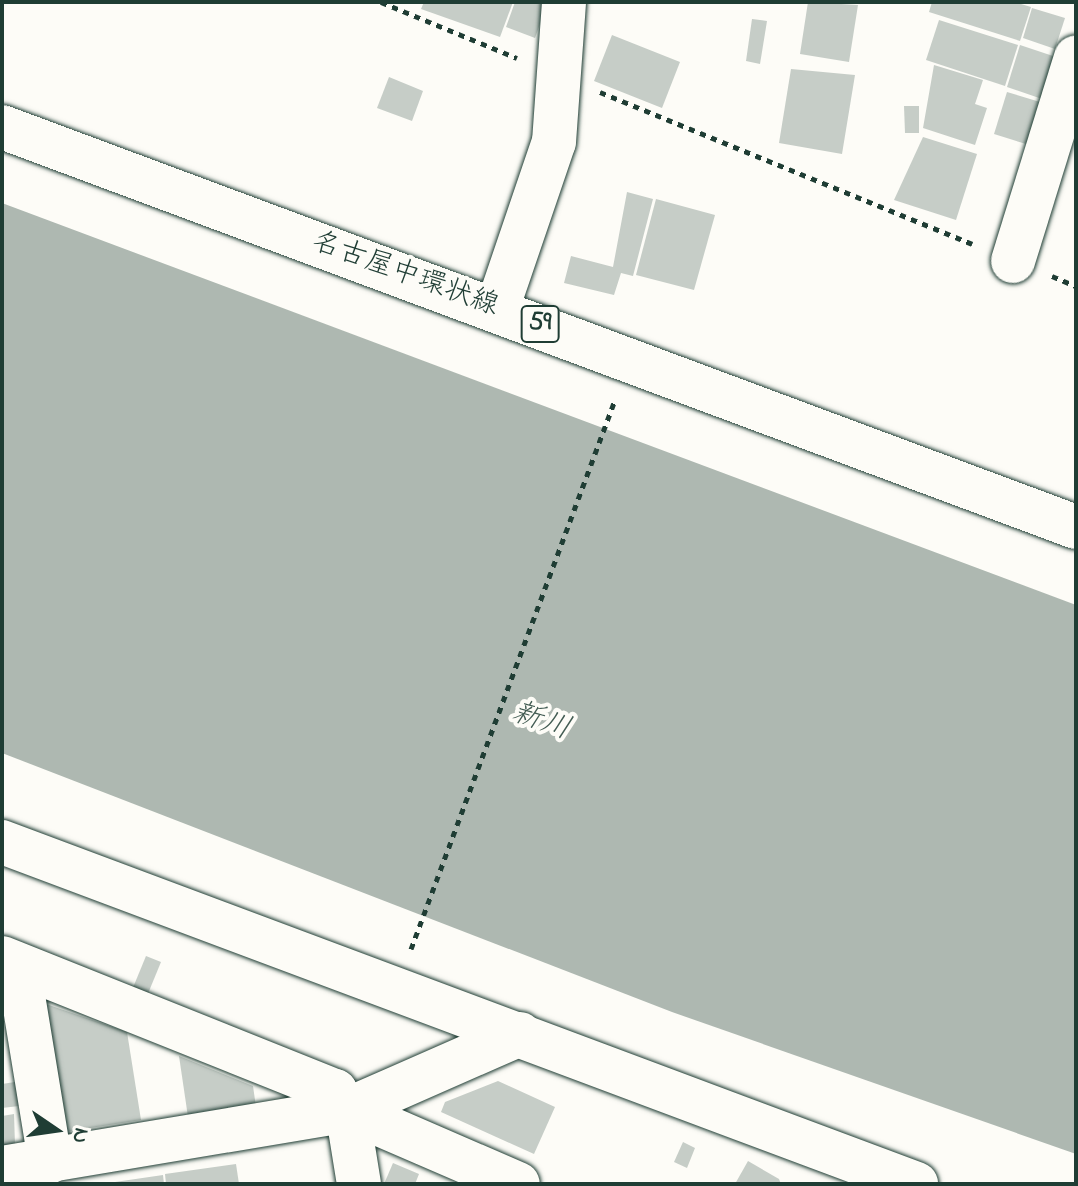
<!DOCTYPE html>
<html>
<head>
<meta charset="utf-8">
<style>
  body { margin:0 }
  #map { position:relative; width:1078px; height:1186px; overflow:hidden; background:#fdfcf7; font-family:"Indie Flower","Klee One",sans-serif }
  div>[style] { position:absolute }
  .water>* { inset:0; background:#aeb8b1 }
  .building>* { inset:0; background:#c6cdc7 }
  .path>* { height:5px; margin-top:-2.5px; transform-origin:0; background:repeating-linear-gradient(90deg,#1f3d34 0 6px,transparent 0 12px) }
  .roads { filter:drop-shadow(0 0 2px #1f3d34) drop-shadow(0 0 2px #1f3d34) }
  .minor>* { height:44px; margin:-22px; padding:0 22px; transform-origin:22px; border-radius:22px; background:#fdfcf7 }
  .major>* { height:44px; margin:-22px; padding:0 22px; transform-origin:22px; border-radius:22px; background:#fdfcf7 }
  span { translate:-50% -50%; white-space:nowrap; text-align:center; line-height:1.15; -webkit-text-stroke:8px #fdfcf7; paint-order:stroke }
  .shield-label span { padding:2px 6px; background:#fdfcf7; border:2px solid; border-radius:6px; -webkit-text-stroke-width:0 }
  .shield-label { font-size:26px; color:#1f3d34; font-weight:700 }
  .street-label { font-size:28px; color:#1f3d34 }
  .water-label { font-size:30px; color:#435c53; font-style:italic }
  .frame { position:absolute; inset:0; border:4px solid #1f3d34; pointer-events:none }
  .north { position:absolute; left:16px; top:1090px; width:80px; height:80px; -webkit-text-stroke:6px #fdfcf7; paint-order:stroke; rotate:103deg; font-size:22px; font-weight:700; line-height:32px; text-align:center; color:#1f3d34 }
  .north::after { content:''; display:block; margin:auto; width:28px; height:36px; background:#1f3d34; clip-path:polygon(50% 0,100% 100%,50% 72%,0 100%) }
</style>
</head>
<body>
<div id="map">
  <div class="water">
    <i style="clip-path:polygon(2px 203px,1076px 605px,1076px 1154px,672px 1012px,2px 753px)"></i>
  </div>
  <div class="building">
    <i style="clip-path:polygon(424px 2px,513px 2px,500px 37px,421px 9px)"></i>
    <i style="clip-path:polygon(515px 2px,547px 4px,535px 38px,506px 27px)"></i>
    <i style="clip-path:polygon(808px 2px,858px 5px,849px 62px,800px 54px)"></i>
    <i style="clip-path:polygon(932px 2px,1014px 2px,1031px 7px,1020px 41px,929px 12px)"></i>
    <i style="clip-path:polygon(1032px 8px,1065px 18px,1055px 49px,1023px 38px)"></i>
    <i style="clip-path:polygon(752px 19px,767px 21px,760px 64px,746px 61px)"></i>
    <i style="clip-path:polygon(939px 20px,1018px 45px,1005px 86px,926px 60px)"></i>
    <i style="clip-path:polygon(612px 35px,680px 62px,662px 108px,594px 81px)"></i>
    <i style="clip-path:polygon(1020px 45px,1056px 57px,1042px 99px,1007px 87px)"></i>
    <i style="clip-path:polygon(934px 65px,983px 80px,975px 104px,987px 108px,975px 145px,923px 128px)"></i>
    <i style="clip-path:polygon(791px 69px,855px 75px,842px 154px,779px 143px)"></i>
    <i style="clip-path:polygon(389px 77px,423px 91px,412px 121px,377px 108px)"></i>
    <i style="clip-path:polygon(1007px 92px,1040px 102px,1026px 144px,994px 134px)"></i>
    <i style="clip-path:polygon(904px 106px,919px 106px,919px 133px,905px 133px)"></i>
    <i style="clip-path:polygon(923px 137px,977px 154px,956px 220px,894px 200px)"></i>
    <i style="clip-path:polygon(627px 192px,653px 199px,633px 276px,621px 273px,614px 295px,564px 283px,571px 256px,613px 267px)"></i>
    <i style="clip-path:polygon(656px 199px,715px 215px,694px 290px,636px 275px)"></i>
    <i style="clip-path:polygon(146px 956px,161px 962px,147px 996px,132px 990px)"></i>
    <i style="clip-path:polygon(46px 1004px,127px 1032px,141px 1120px,65px 1132px)"></i>
    <i style="clip-path:polygon(179px 1056px,253px 1086px,256px 1107px,188px 1117px)"></i>
    <i style="clip-path:polygon(498px 1081px,555px 1107px,534px 1154px,441px 1112px,445px 1102px)"></i>
    <i style="clip-path:polygon(15px 1082px,19px 1106px,2px 1108px,2px 1084px)"></i>
    <i style="clip-path:polygon(14px 1114px,15px 1146px,2px 1148px,2px 1116px)"></i>
    <i style="clip-path:polygon(683px 1142px,695px 1148px,687px 1168px,674px 1162px)"></i>
    <i style="clip-path:polygon(748px 1161px,779px 1179px,781px 1184px,735px 1184px)"></i>
    <i style="clip-path:polygon(393px 1163px,419px 1174px,415px 1184px,384px 1184px)"></i>
    <i style="clip-path:polygon(236px 1164px,239px 1184px,166px 1184px,165px 1174px)"></i>
    <i style="clip-path:polygon(163px 1175px,164px 1184px,115px 1184px,115px 1182px)"></i>
  </div>
  <div class="path">
    <i style="left:381px;top:2px;width:147px;rotate:22.4deg"></i>
    <i style="left:600px;top:92px;width:402px;rotate:22.2deg"></i>
    <i style="left:1052px;top:276px;width:26px;rotate:23deg"></i>
    <i style="left:411px;top:949px;width:586px;rotate:-69.62deg"></i>
  </div>
  <div class="roads">
    <div class="minor">
      <i style="left:1013px;top:261px;width:213px;rotate:-72.8deg"></i>
      <i style="left:497px;top:309px;width:176px;rotate:-71.2deg"></i>
      <i style="left:554px;top:142px;width:140px;rotate:-85.9deg"></i>
      <i style="left:2px;top:842px;width:976px;rotate:20.51deg"></i>
      <i style="left:2px;top:958px;width:359px;rotate:21.8deg"></i>
      <i style="left:335px;top:1091px;width:22px;rotate:58deg"></i>
      <i style="left:347px;top:1110px;width:75px;rotate:80.8deg"></i>
      <i style="left:18px;top:965px;width:199px;rotate:80.7deg"></i>
      <i style="left:347px;top:1110px;width:186px;rotate:23.4deg"></i>
      <i style="left:2px;top:1168px;width:350px;rotate:-9.5deg"></i>
      <i style="left:347px;top:1110px;width:189px;rotate:-23.7deg"></i>
    </div>
    <div class="major">
      <i style="left:2px;top:127px;width:1146px;rotate:20.43deg"></i>
    </div>
  </div>
  <div class="shield-label">
    <span style="left:540px;top:324px">59</span>
  </div>
  <div class="street-label">
    <span style="left:405px;top:275px;rotate:20deg">名古屋中環状線</span>
  </div>
  <div class="water-label">
    <span style="left:541px;top:722px;rotate:19deg">新川</span>
  </div>
  <div class="frame"></div>
  <div class="north">N</div>
</div>
</body>
</html>
